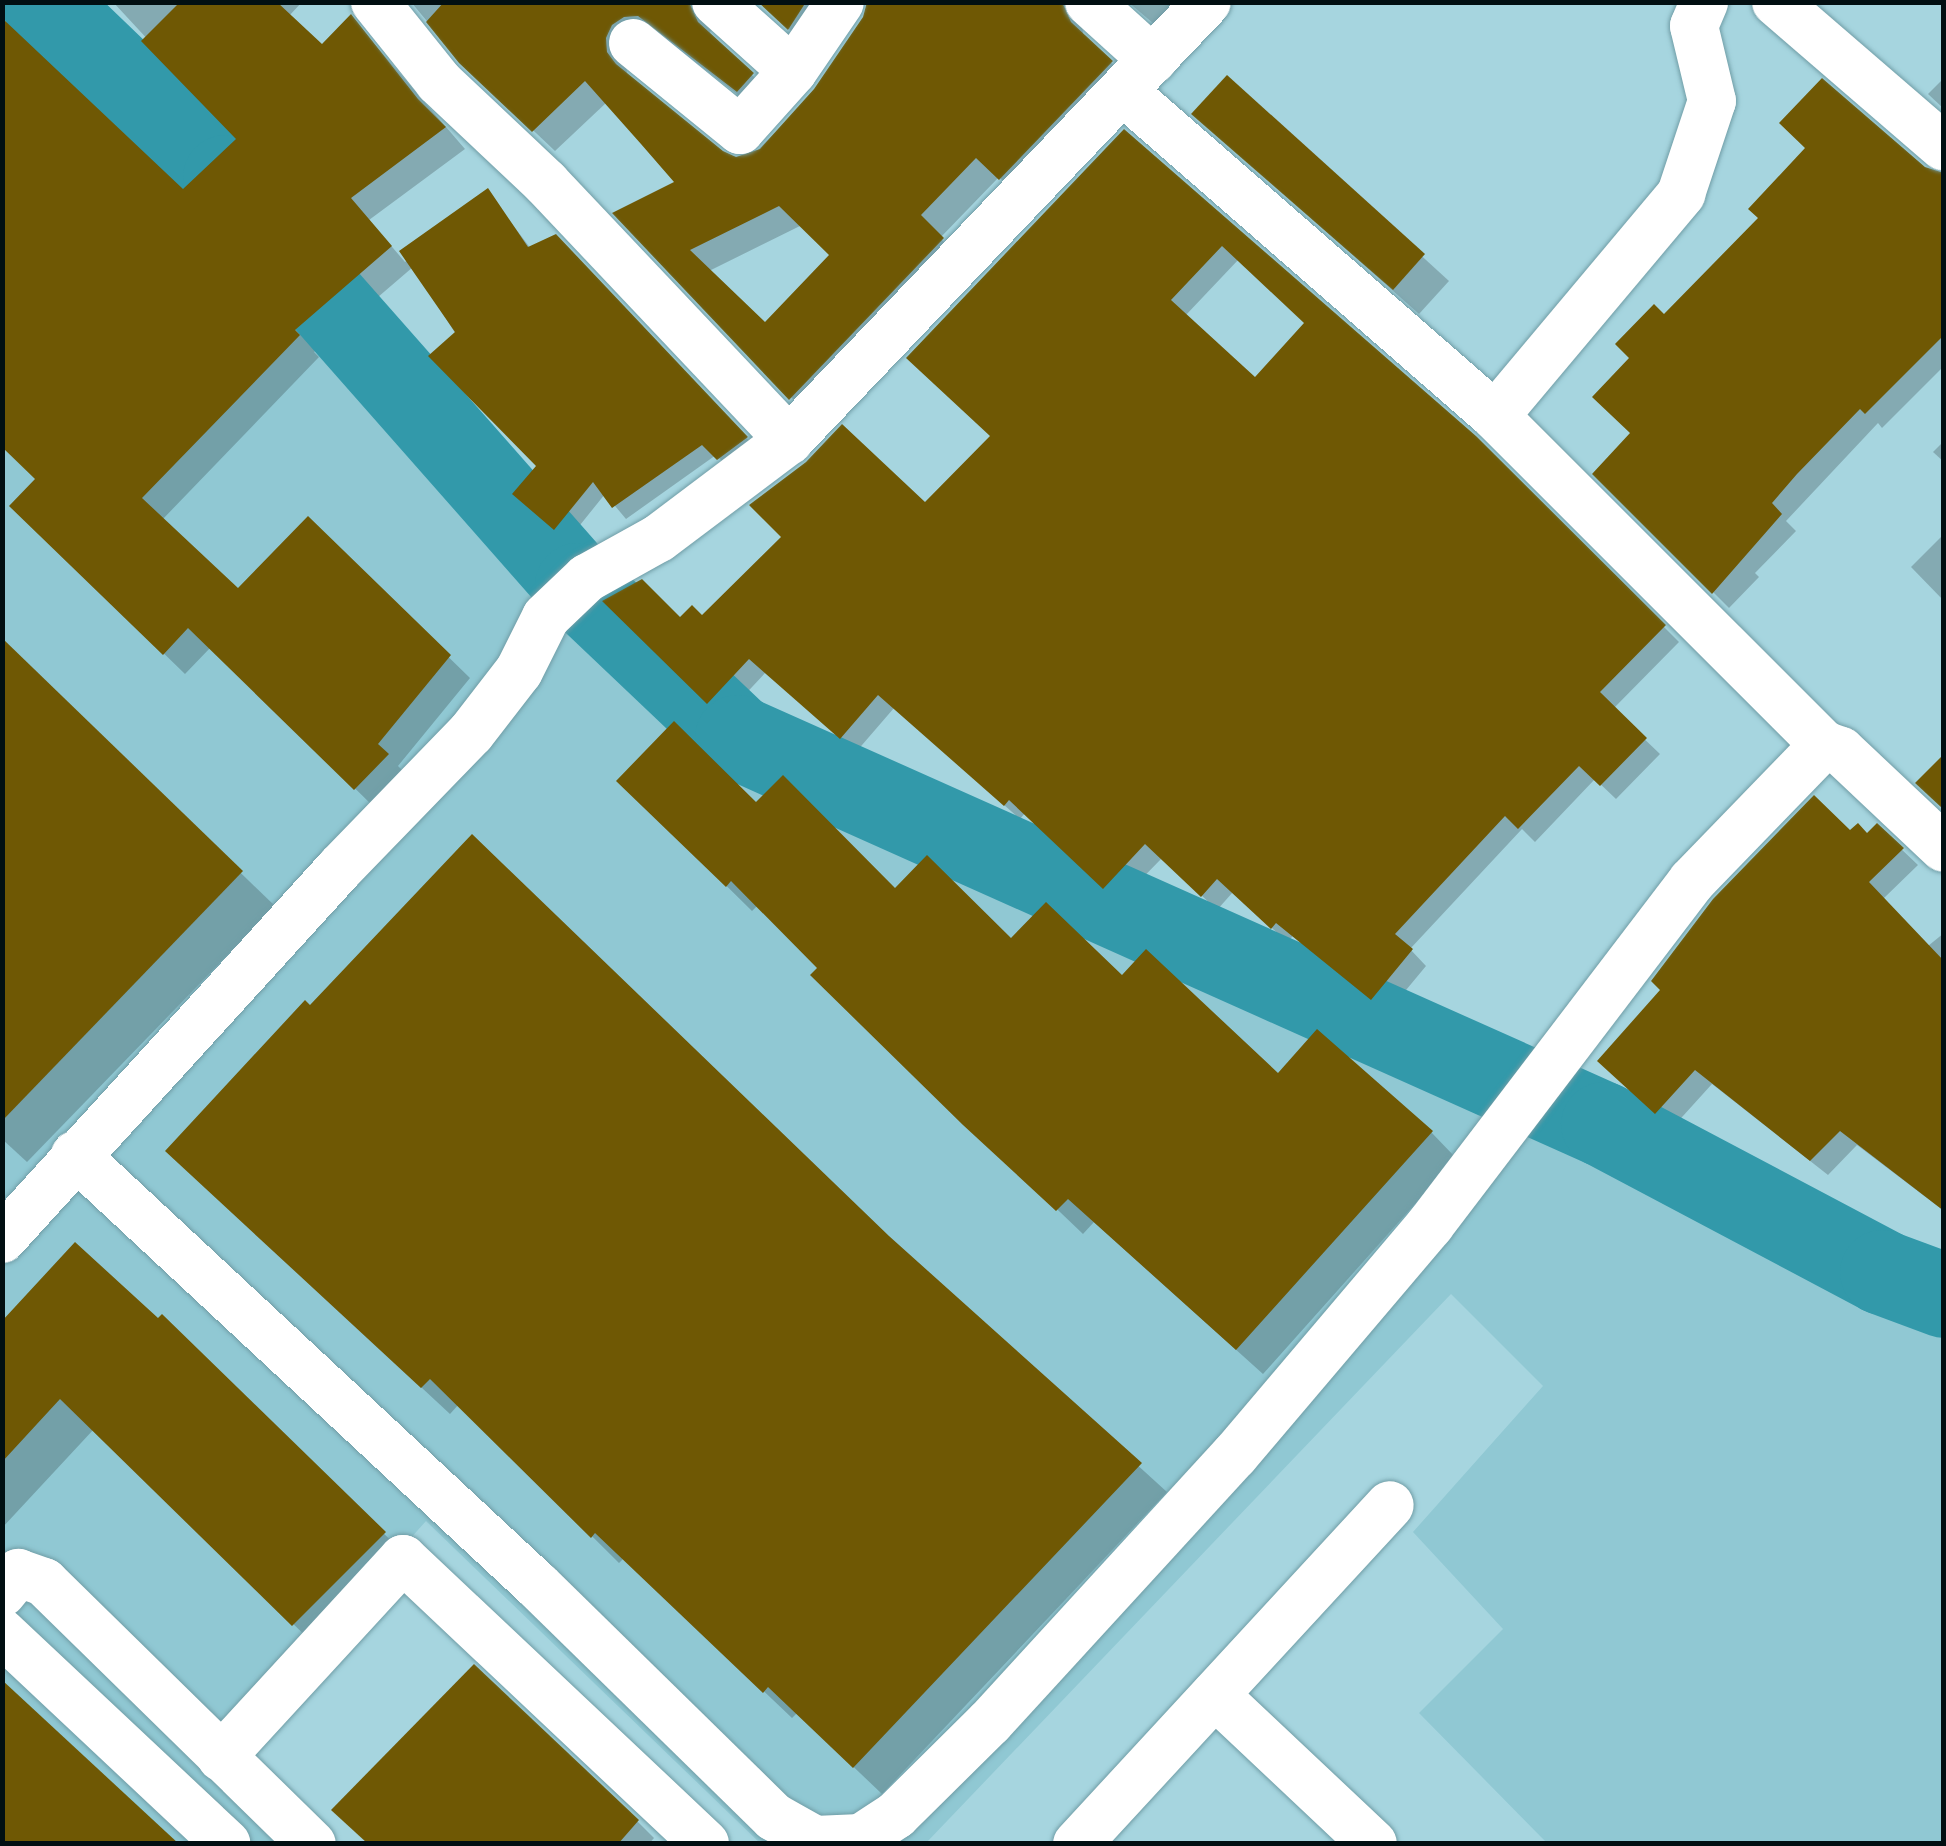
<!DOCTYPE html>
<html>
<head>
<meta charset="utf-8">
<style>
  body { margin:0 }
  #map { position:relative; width:1946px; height:1846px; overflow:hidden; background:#a6d5df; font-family:"Varela Round",sans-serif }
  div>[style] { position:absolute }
  .built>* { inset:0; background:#90c8d3 }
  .shadow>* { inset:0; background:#0003 }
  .river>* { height:85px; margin:-42.5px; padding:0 42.5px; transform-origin:42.5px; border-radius:42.5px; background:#3299aa }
  .building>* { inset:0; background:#6f5804 }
  .roads { filter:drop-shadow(0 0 2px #709da6) drop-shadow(0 0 2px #709da6) }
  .minor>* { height:48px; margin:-24px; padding:0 24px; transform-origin:24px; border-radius:24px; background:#fff }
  span { translate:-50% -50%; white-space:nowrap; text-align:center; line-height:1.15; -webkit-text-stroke:10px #daf1f6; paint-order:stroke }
  .frame { position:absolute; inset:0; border:5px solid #010f12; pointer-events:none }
</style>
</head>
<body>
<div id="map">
  <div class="built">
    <i style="clip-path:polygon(3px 3px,29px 3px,520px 538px,727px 737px,1627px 1107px,1943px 1285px,1943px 1843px,1547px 1843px,1419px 1713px,1503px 1629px,1413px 1532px,1543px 1386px,1451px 1294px,926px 1843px,760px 1843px,426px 1521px,229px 1741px,334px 1843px,3px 1844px)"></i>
  </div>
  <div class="shadow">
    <i style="clip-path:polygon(113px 2px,302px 2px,289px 16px,322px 48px,351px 17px,465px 149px,369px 220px,405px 262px,488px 192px,531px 249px,556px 237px,758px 450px,731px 470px,716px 455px,626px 519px,605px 494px,568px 540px,528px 506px,540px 466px,413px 267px,314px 352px,319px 357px,162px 520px,238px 592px,308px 520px,470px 678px,398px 766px,408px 776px,376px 809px,211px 647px,185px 674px,12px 506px,38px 479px,183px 192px,240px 139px)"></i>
    <i style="clip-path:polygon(evenodd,411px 2px,720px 2px,710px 33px,773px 96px,759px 111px,662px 36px,626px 60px,627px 75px,722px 154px,749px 159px,816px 91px,865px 18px,867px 2px,1092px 2px,1082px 17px,1083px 35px,1132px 83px,1021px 199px,999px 177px,940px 238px,963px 261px,812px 419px,616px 214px,678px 183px,607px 102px,555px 151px,461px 62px,411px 2px,802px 225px,833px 255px,765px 326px,709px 271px,802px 225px)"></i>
    <i style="clip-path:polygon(759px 2px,844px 2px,810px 48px)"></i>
    <i style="clip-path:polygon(1128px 2px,1212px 2px,1173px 40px)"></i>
    <i style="clip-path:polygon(1227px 78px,1449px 281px,1419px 314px,1194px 114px)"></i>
    <i style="clip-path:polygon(1944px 78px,1944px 109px,1928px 94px)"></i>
    <i style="clip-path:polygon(evenodd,1124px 132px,1475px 438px,1679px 642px,1613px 709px,1660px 754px,1616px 799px,1595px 779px,1535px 842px,1522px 829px,1410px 949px,1426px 966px,1387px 1013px,1293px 936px,1287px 942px,1233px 892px,1217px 910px,1162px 858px,1119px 902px,1025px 813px,1020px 819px,894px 708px,856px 752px,766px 672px,723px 718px,606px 602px,681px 621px,702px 618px,925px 505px,994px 437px,1124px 132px,1239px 259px,1307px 324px,1255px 381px,1185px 316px,1239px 259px)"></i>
    <i style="clip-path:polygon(1944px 245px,1944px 366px,1882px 428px,1878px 423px,1786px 521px,1796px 531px,1755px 573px,1759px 577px,1729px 608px,1595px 474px,1633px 434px,1632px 358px,1664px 317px)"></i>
    <i style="clip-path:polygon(1944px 441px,1944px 462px,1933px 452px)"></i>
    <i style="clip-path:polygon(1944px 534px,1944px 601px,1911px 567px)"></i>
    <i style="clip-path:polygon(2px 642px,275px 906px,27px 1162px,2px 1139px)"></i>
    <i style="clip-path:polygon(620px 781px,756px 805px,896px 892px,1011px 941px,1122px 978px,1278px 1076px,1431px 1132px,1456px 1158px,1263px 1374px,1094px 1222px,1083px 1234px,839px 1001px,821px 968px,758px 905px,752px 911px)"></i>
    <i style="clip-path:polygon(1877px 826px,1918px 865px,1883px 899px,1928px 946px,1944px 933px,1944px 1211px,1857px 1145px,1828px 1175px,1712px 1084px,1673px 1127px,1616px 1076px,1850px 834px,1867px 836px)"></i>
    <i style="clip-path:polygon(196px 1178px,888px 1238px,1167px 1492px,882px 1794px,797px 1713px,792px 1718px,624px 1558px,619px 1563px,459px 1404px,450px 1414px)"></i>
    <i style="clip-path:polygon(162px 1317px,416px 1565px,326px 1656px,94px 1429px,2px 1528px,2px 1324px,158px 1322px)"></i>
    <i style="clip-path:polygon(335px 1810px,637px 1821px,654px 1838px,649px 1844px,370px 1844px)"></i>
  </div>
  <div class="river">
    <i style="left:43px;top:2px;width:252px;rotate:43.9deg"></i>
    <i style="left:225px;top:177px;width:58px;rotate:54.1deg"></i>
    <i style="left:259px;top:224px;width:481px;rotate:48.6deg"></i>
    <i style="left:577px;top:585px;width:221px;rotate:43.5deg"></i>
    <i style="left:737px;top:737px;width:949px;rotate:24.08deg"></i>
    <i style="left:1603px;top:1124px;width:316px;rotate:27.9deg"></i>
    <i style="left:1882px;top:1272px;width:66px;rotate:20.4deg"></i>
  </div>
  <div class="building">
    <i style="clip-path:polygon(180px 2px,277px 2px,322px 44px,351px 14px,418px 99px,446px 127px,351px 198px,392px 246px,295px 330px,300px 335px,142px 498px,238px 588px,308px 516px,451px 655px,378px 744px,389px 754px,354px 790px,188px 628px,163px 655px,9px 506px,35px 479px,2px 447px,2px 18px,183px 189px,236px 139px,141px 41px)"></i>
    <i style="clip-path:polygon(evenodd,444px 2px,689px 2px,698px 22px,754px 73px,737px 92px,638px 16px,624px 17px,612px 25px,606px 38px,607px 52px,616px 64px,723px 151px,736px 157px,760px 149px,814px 89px,863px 17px,867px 2px,1062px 2px,1071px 22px,1113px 61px,999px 180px,976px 158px,921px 215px,944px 238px,789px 400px,612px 213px,674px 182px,641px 144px,585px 81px,532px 132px,459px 63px,426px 22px,444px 2px,779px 206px,829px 255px,765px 322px,690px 250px,779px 206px)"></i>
    <i style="clip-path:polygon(758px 2px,806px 2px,788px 30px)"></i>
    <i style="clip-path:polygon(1227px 75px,1425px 254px,1393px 290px,1191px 114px)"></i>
    <i style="clip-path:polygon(1822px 78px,1925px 167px,1944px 173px,1944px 335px,1865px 414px,1860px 409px,1797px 474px,1772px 503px,1782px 514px,1712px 594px,1592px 474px,1630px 433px,1592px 397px,1629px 358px,1615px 344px,1654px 304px,1664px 314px,1758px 218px,1748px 209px,1805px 148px,1779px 123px)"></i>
    <i style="clip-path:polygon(evenodd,1124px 129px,1476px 436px,1666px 625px,1600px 692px,1647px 738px,1600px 786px,1579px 766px,1518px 829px,1505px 816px,1395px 934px,1413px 949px,1371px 1000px,1276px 923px,1271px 929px,1217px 879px,1201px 897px,1145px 844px,1103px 889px,1009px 800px,1004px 806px,878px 695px,840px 739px,749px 659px,707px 704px,602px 601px,642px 579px,680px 617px,692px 605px,702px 615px,781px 537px,749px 505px,806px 462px,842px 424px,925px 502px,990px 436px,906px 358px,1124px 129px,1222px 246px,1304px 323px,1255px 377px,1171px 300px,1222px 246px)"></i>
    <i style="clip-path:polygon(488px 188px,528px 247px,556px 234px,748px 437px,717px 460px,702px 445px,612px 508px,593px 482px,554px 530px,512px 494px,536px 466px,428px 356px,455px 332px,399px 251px)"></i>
    <i style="clip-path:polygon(2px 638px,243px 871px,2px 1121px)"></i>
    <i style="clip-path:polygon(674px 721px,756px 802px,783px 775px,895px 888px,927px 855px,1011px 938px,1046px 902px,1122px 975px,1146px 949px,1278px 1073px,1317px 1029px,1433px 1131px,1236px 1350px,1068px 1199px,1056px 1211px,963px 1125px,810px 975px,817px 968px,731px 881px,726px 887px,616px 781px)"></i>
    <i style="clip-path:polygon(1944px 754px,1944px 809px,1943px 809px,1915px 783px)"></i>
    <i style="clip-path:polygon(1814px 795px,1850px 830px,1858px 823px,1867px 833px,1877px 823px,1904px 848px,1869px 882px,1944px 961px,1944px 1211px,1840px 1131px,1810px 1161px,1695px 1070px,1655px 1114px,1597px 1061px,1660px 990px,1651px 981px,1713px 899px)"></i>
    <i style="clip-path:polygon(472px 834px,889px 1236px,1142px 1463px,853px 1768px,768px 1687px,763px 1693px,595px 1533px,591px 1538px,430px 1379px,421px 1388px,165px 1151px,305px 1000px,310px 1005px)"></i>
    <i style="clip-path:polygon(75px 1242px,158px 1318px,162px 1314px,386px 1532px,292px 1626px,60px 1399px,2px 1462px,2px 1321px)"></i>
    <i style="clip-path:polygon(474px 1664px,639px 1820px,618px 1844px,367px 1843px,331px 1810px)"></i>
    <i style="clip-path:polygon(2px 1680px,179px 1844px,2px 1844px)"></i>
  </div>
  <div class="roads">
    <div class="minor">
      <i style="left:375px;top:2px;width:102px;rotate:51.3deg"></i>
      <i style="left:439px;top:82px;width:147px;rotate:43.3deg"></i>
      <i style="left:546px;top:183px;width:354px;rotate:46.6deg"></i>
      <i style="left:716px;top:2px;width:103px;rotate:41.9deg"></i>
      <i style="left:1089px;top:2px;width:86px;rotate:42.2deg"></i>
      <i style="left:1776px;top:2px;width:221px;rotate:40.8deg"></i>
      <i style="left:633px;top:43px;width:138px;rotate:39.1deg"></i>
      <i style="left:740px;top:130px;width:79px;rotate:-48.1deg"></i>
      <i style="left:793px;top:71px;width:83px;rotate:-55.7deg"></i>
      <i style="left:1125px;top:93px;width:491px;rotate:41.1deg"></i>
      <i style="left:1495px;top:416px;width:465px;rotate:45deg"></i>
      <i style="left:1824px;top:745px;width:18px;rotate:19deg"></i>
      <i style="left:1841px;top:751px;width:141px;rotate:43.3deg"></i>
      <i style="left:1495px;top:416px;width:290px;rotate:-50deg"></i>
      <i style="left:1681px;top:194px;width:98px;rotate:-71.6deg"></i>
      <i style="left:1712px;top:101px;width:77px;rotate:-103.5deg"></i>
      <i style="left:1694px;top:26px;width:26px;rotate:-67deg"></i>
      <i style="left:75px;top:1155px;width:631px;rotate:42.95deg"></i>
      <i style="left:537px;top:1585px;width:332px;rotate:44.4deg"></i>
      <i style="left:774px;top:1817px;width:47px;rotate:29.3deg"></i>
      <i style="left:815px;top:1840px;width:46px;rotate:-2.5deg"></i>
      <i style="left:861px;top:1838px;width:42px;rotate:-33.3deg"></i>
      <i style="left:896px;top:1815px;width:132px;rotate:-44.7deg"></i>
      <i style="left:990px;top:1722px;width:362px;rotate:-47.5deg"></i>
      <i style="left:1235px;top:1455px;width:302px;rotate:-49.7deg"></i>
      <i style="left:1430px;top:1225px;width:432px;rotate:-52.7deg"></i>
      <i style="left:1692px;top:881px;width:190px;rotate:-45.9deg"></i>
      <i style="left:2px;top:1239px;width:502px;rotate:-47.66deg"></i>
      <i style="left:340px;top:868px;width:188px;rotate:-45.9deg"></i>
      <i style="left:471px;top:733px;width:78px;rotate:-52.3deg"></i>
      <i style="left:519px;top:671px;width:60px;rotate:-63.4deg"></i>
      <i style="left:546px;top:617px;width:57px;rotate:-43.6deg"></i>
      <i style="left:587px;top:578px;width:82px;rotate:-29.1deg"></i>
      <i style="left:659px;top:538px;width:163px;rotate:-37deg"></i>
      <i style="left:789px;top:440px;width:605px;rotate:-46.34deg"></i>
      <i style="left:2px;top:1593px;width:26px;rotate:-51deg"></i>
      <i style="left:18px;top:1573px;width:28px;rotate:19deg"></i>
      <i style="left:44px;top:1582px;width:375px;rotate:44.4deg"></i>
      <i style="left:2px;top:1633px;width:308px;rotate:43.2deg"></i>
      <i style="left:1215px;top:1695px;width:217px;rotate:43.3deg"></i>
      <i style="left:221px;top:1757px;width:269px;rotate:-47.4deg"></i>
      <i style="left:403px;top:1559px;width:415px;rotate:43.3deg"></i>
      <i style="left:1077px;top:1844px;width:461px;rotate:-47.3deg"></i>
    </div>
  </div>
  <div class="frame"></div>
</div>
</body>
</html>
